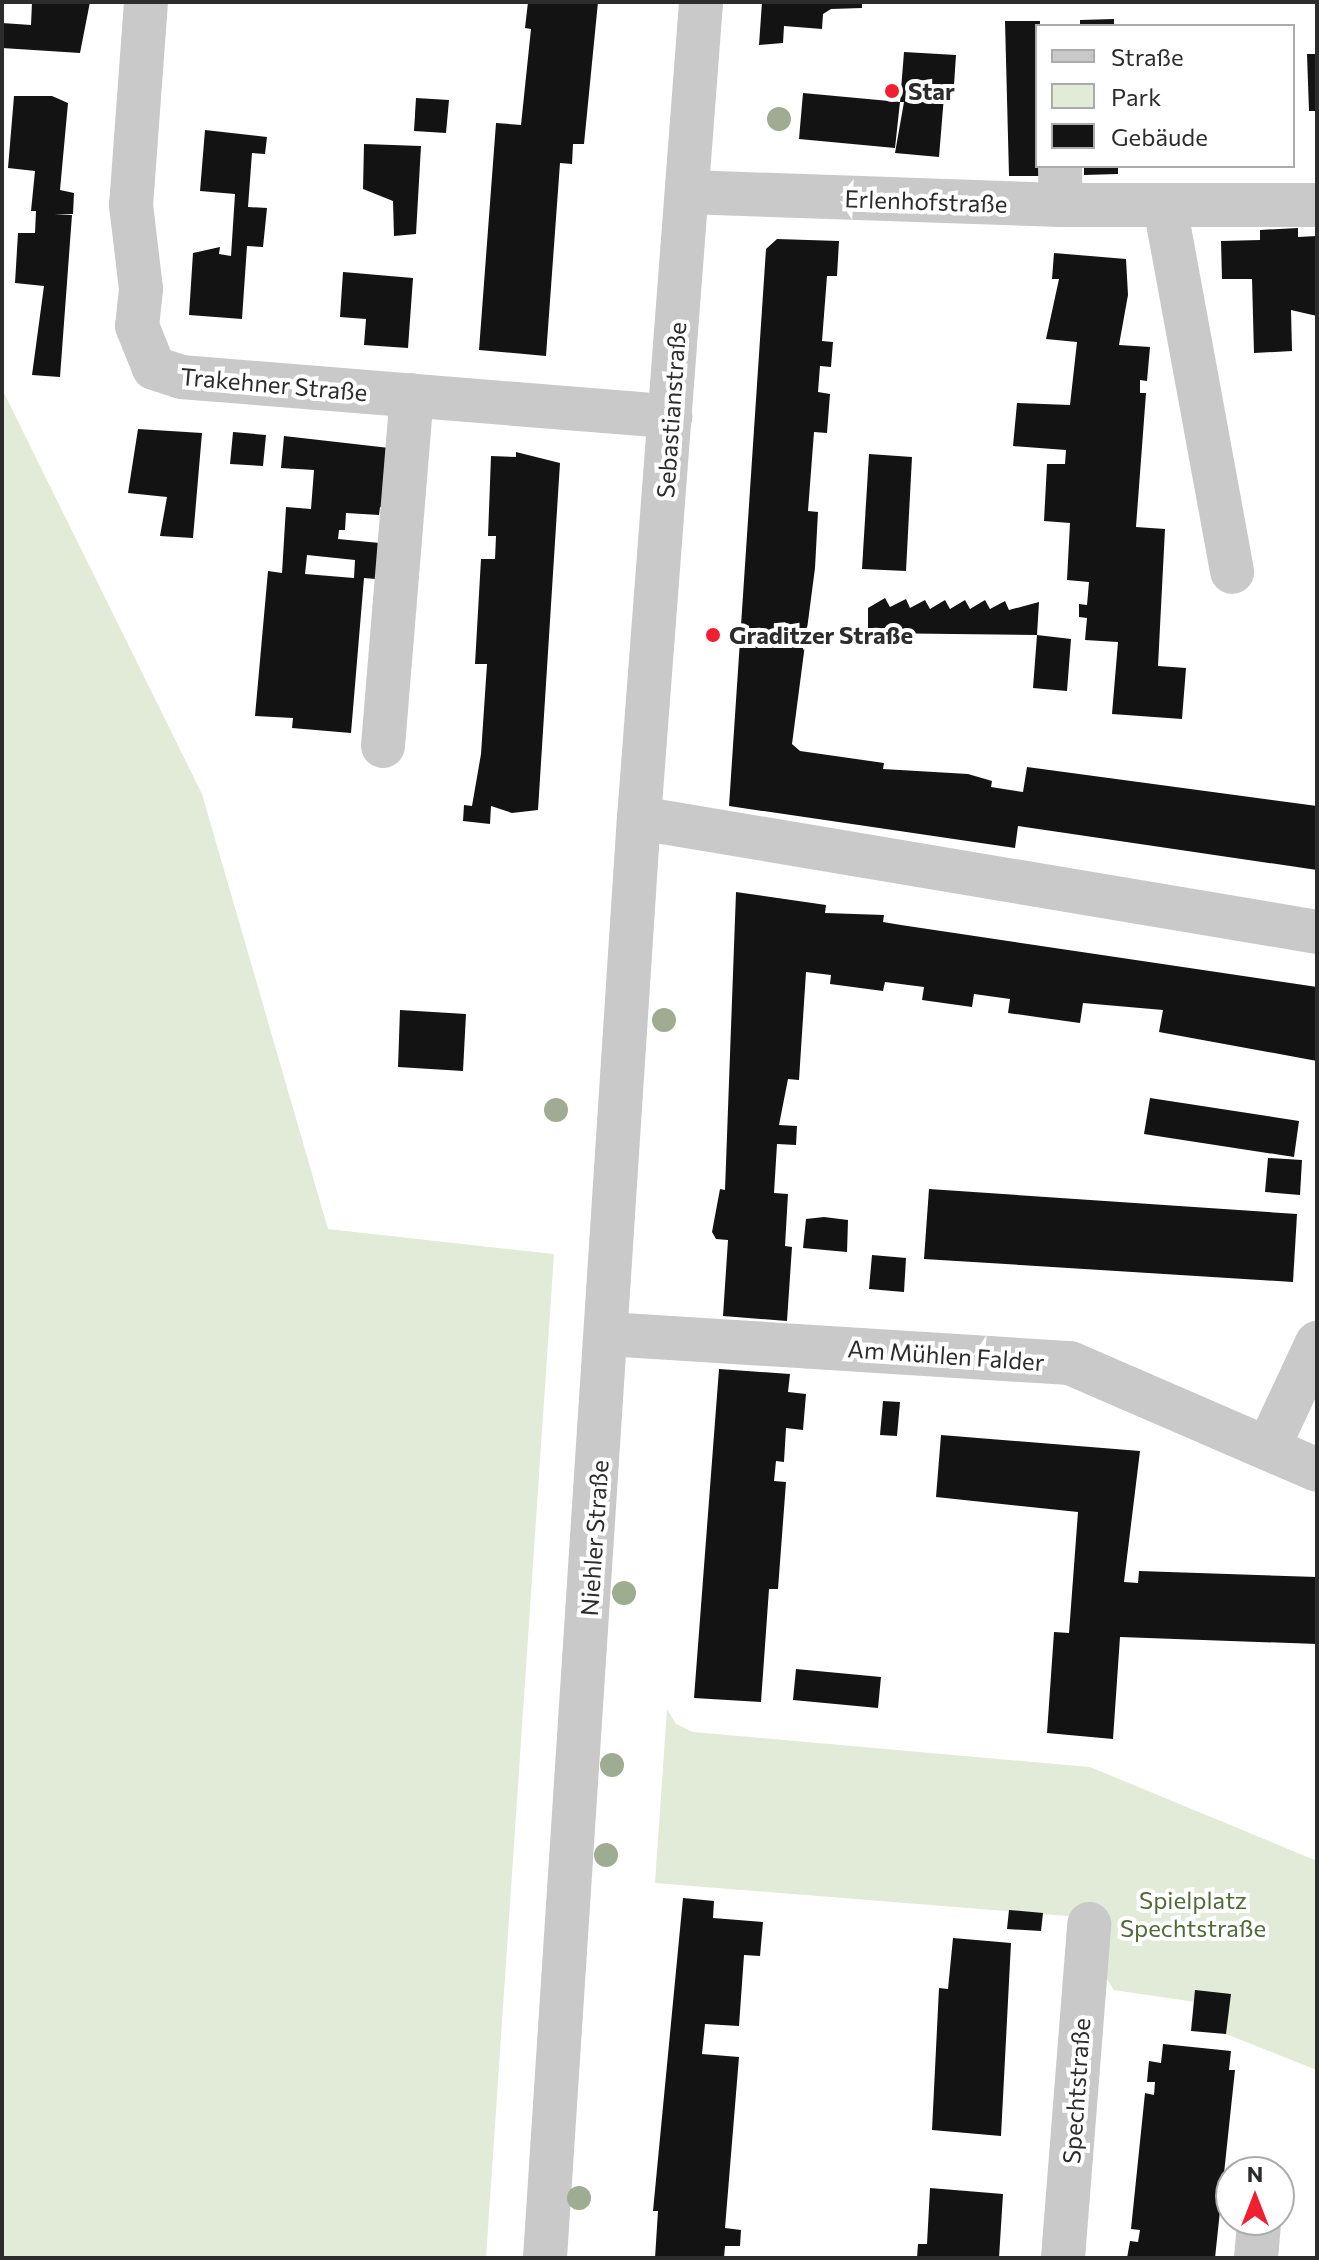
<!DOCTYPE html>
<html>
<head>
<meta charset="utf-8">
<style>
  body { margin:0 }
  #map { position:relative; width:1319px; height:2260px; overflow:hidden; background:#fff; font-family:Commissioner,sans-serif }
  div>[style] { position:absolute }
  .green>* { inset:0; background:#e2ebd7 }
  .building>* { inset:0; background:#131313 }
  .minor>* { height:44px; margin:-22px; padding:0 22px; transform-origin:22px; border-radius:22px; background:#c9c9c9 }
  .trees>* { width:24px; height:24px; margin:-12px; border-radius:50%; background:#9ead91 }
  .dots>* { width:22px; height:22px; translate:-50% -50%; box-sizing:border-box; border:4px solid #fff; border-radius:50% }
  span { translate:-50% -50%; white-space:nowrap; text-align:center; line-height:1.15; -webkit-text-stroke:8px #fff; paint-order:stroke }
  .poi-label { font-size:24px; color:#2c2c2c; font-weight:700 }
  .left { translate:0 -50%; text-align:left }
  .street-label { font-size:24px; color:#2c2c2c }
  .park-label { font-size:24px; color:#4f6a37 }
  .frame { position:absolute; inset:0; border:4px solid #2c2c2c; pointer-events:none }
  .legend { position:absolute; left:1035px; top:24px; width:260px; height:144px; box-sizing:border-box; background:#fff; border:2px solid #ababab; margin:0; padding:10px 14px; list-style:none; font-size:24px; color:#2c2c2c }
  .legend li { display:flex; align-items:center; gap:16px; height:40px }
  .legend b { width:40px; border:2px solid #ababab }
  .north { position:absolute; left:1215px; top:2156px; width:80px; height:80px; box-sizing:border-box; background:#fff; border:2px solid #ababab; border-radius:50%; rotate:0deg; font-size:22px; font-weight:700; line-height:32px; text-align:center; color:#2c2c2c }
  .north::after { content:''; display:block; margin:auto; width:28px; height:36px; background:#f11f2f; clip-path:polygon(50% 0,100% 100%,50% 72%,0 100%) }
</style>
</head>
<body>
<div id="map">
  <div class="green">
    <i style="clip-path:polygon(2px 389px,202px 794px,328px 1229px,554px 1254px,486px 2258px,2px 2258px)"></i>
    <i style="clip-path:polygon(667px 1709px,676px 1724px,693px 1732px,1090px 1767px,1317px 1861px,1317px 2070px,1226px 2034px,1231px 1995px,1195px 2002px,1114px 1990px,1101px 1970px,1105px 1919px,655px 1883px)"></i>
  </div>
  <div class="building">
    <i style="clip-path:polygon(32px 2px,90px 2px,80px 53px,2px 48px,2px 23px,31px 25px)"></i>
    <i style="clip-path:polygon(528px 2px,598px 2px,584px 144px,573px 144px,572px 164px,560px 163px,546px 356px,479px 350px,496px 123px,521px 125px,531px 29px,525px 28px)"></i>
    <i style="clip-path:polygon(762px 2px,862px 2px,862px 8px,831px 9px,823px 14px,822px 29px,784px 26px,783px 43px,759px 45px)"></i>
    <i style="clip-path:polygon(1114px 19px,1114px 26px,1080px 26px,1080px 20px)"></i>
    <i style="clip-path:polygon(1005px 21px,1040px 21px,1037px 166px,1043px 166px,1043px 176px,1009px 176px)"></i>
    <i style="clip-path:polygon(904px 52px,956px 55px,954px 85px,945px 84px,939px 157px,895px 153px,904px 102px,900px 102px)"></i>
    <i style="clip-path:polygon(1307px 54px,1317px 54px,1317px 111px,1309px 111px)"></i>
    <i style="clip-path:polygon(803px 93px,900px 102px,895px 148px,799px 139px)"></i>
    <i style="clip-path:polygon(14px 96px,52px 96px,68px 103px,60px 190px,74px 193px,73px 214px,54px 214px,72px 215px,60px 377px,32px 375px,44px 286px,15px 283px,18px 233px,35px 233px,36px 211px,31px 211px,35px 171px,8px 168px)"></i>
    <i style="clip-path:polygon(416px 98px,449px 100px,446px 133px,414px 131px)"></i>
    <i style="clip-path:polygon(205px 130px,267px 137px,265px 154px,252px 153px,248px 207px,267px 208px,263px 247px,247px 246px,242px 319px,189px 315px,193px 253px,220px 247px,219px 254px,231px 256px,235px 194px,200px 191px)"></i>
    <i style="clip-path:polygon(364px 144px,421px 146px,416px 234px,394px 236px,393px 201px,363px 189px)"></i>
    <i style="clip-path:polygon(1084px 166px,1118px 166px,1118px 174px,1084px 175px)"></i>
    <i style="clip-path:polygon(1298px 228px,1298px 237px,1317px 236px,1317px 316px,1291px 310px,1292px 351px,1254px 353px,1252px 279px,1222px 279px,1221px 241px,1260px 240px,1260px 230px)"></i>
    <i style="clip-path:polygon(777px 239px,839px 241px,837px 276px,827px 276px,822px 341px,833px 342px,831px 367px,820px 366px,818px 392px,830px 394px,827px 433px,814px 432px,808px 511px,818px 512px,815px 568px,792px 744px,800px 751px,884px 763px,883px 769px,968px 774px,992px 781px,991px 787px,1023px 792px,1027px 767px,1317px 806px,1317px 870px,1018px 826px,1015px 848px,729px 806px,766px 249px)"></i>
    <i style="clip-path:polygon(1054px 253px,1126px 259px,1128px 295px,1119px 345px,1150px 347px,1147px 381px,1140px 380px,1140px 393px,1146px 393px,1136px 527px,1165px 529px,1158px 666px,1186px 668px,1182px 719px,1112px 714px,1118px 642px,1085px 640px,1087px 618px,1079px 617px,1079px 604px,1087px 605px,1089px 582px,1067px 580px,1070px 523px,1044px 521px,1047px 464px,1065px 464px,1066px 450px,1013px 446px,1017px 403px,1070px 405px,1077px 342px,1046px 339px,1059px 279px,1052px 279px)"></i>
    <i style="clip-path:polygon(343px 272px,413px 278px,408px 348px,364px 345px,366px 319px,340px 317px)"></i>
    <i style="clip-path:polygon(138px 429px,202px 433px,193px 538px,160px 536px,167px 497px,128px 493px)"></i>
    <i style="clip-path:polygon(233px 432px,266px 435px,263px 466px,230px 464px)"></i>
    <i style="clip-path:polygon(evenodd,284px 436px,398px 449px,393px 507px,380px 507px,379px 515px,346px 513px,345px 530px,339px 530px,338px 539px,390px 544px,387px 580px,364px 578px,351px 733px,292px 728px,293px 718px,255px 716px,268px 571px,282px 573px,286px 507px,311px 509px,314px 470px,281px 468px,284px 436px,307px 555px,355px 560px,354px 578px,305px 574px,307px 555px)"></i>
    <i style="clip-path:polygon(516px 452px,560px 463px,538px 810px,512px 813px,491px 806px,490px 824px,463px 821px,464px 805px,472px 806px,481px 754px,487px 664px,475px 664px,481px 559px,495px 559px,496px 536px,488px 536px,491px 456px,516px 457px)"></i>
    <i style="clip-path:polygon(869px 454px,912px 457px,906px 571px,862px 569px)"></i>
    <i style="clip-path:polygon(885px 598px,890px 607px,906px 599px,910px 608px,925px 600px,930px 609px,945px 600px,950px 609px,965px 600px,970px 609px,985px 600px,990px 609px,1005px 601px,1009px 610px,1039px 602px,1037px 635px,1071px 639px,1067px 691px,1033px 688px,1037px 635px,868px 633px,868px 608px)"></i>
    <i style="clip-path:polygon(736px 892px,826px 905px,825px 913px,884px 915px,883px 922px,901px 925px,1317px 987px,1317px 1061px,1159px 1032px,1163px 1010px,1083px 1003px,1080px 1023px,1008px 1013px,1010px 999px,974px 994px,972px 1007px,922px 1000px,924px 987px,885px 982px,883px 991px,830px 984px,831px 975px,806px 972px,799px 1080px,788px 1079px,779px 1125px,797px 1126px,796px 1145px,777px 1144px,774px 1193px,788px 1194px,785px 1246px,792px 1247px,787px 1321px,723px 1316px,728px 1240px,716px 1239px,712px 1232px,720px 1189px,725px 1190px)"></i>
    <i style="clip-path:polygon(400px 1010px,466px 1014px,463px 1071px,398px 1067px)"></i>
    <i style="clip-path:polygon(1150px 1098px,1299px 1121px,1294px 1157px,1144px 1134px)"></i>
    <i style="clip-path:polygon(1268px 1158px,1302px 1160px,1300px 1195px,1265px 1192px)"></i>
    <i style="clip-path:polygon(929px 1189px,1297px 1214px,1293px 1282px,924px 1259px)"></i>
    <i style="clip-path:polygon(824px 1217px,848px 1220px,847px 1252px,803px 1248px,806px 1219px)"></i>
    <i style="clip-path:polygon(872px 1255px,906px 1258px,904px 1292px,869px 1289px)"></i>
    <i style="clip-path:polygon(719px 1369px,790px 1374px,788px 1392px,806px 1394px,803px 1430px,786px 1428px,784px 1462px,776px 1461px,774px 1481px,786px 1482px,778px 1589px,769px 1589px,761px 1702px,694px 1698px)"></i>
    <i style="clip-path:polygon(883px 1401px,900px 1402px,897px 1436px,880px 1435px)"></i>
    <i style="clip-path:polygon(941px 1435px,1140px 1451px,1124px 1582px,1138px 1583px,1139px 1571px,1317px 1577px,1317px 1644px,1120px 1637px,1113px 1739px,1047px 1733px,1054px 1632px,1069px 1633px,1078px 1512px,936px 1497px)"></i>
    <i style="clip-path:polygon(796px 1669px,881px 1677px,878px 1708px,793px 1700px)"></i>
    <i style="clip-path:polygon(683px 1898px,714px 1901px,713px 1918px,763px 1922px,760px 1956px,744px 1955px,739px 2026px,705px 2024px,702px 2054px,739px 2057px,725px 2228px,741px 2230px,740px 2246px,725px 2246px,724px 2258px,655px 2258px,658px 2211px,653px 2211px)"></i>
    <i style="clip-path:polygon(1009px 1910px,1043px 1913px,1041px 1931px,1007px 1929px)"></i>
    <i style="clip-path:polygon(953px 1938px,1011px 1943px,1001px 2136px,932px 2130px,939px 1988px,948px 1989px)"></i>
    <i style="clip-path:polygon(1195px 1990px,1231px 1994px,1226px 2034px,1191px 2031px)"></i>
    <i style="clip-path:polygon(1163px 2044px,1231px 2051px,1229px 2070px,1235px 2070px,1215px 2258px,1127px 2258px,1130px 2241px,1138px 2242px,1140px 2230px,1131px 2229px,1145px 2093px,1154px 2095px,1155px 2082px,1147px 2082px,1149px 2061px,1161px 2063px)"></i>
    <i style="clip-path:polygon(930px 2188px,1003px 2194px,999px 2258px,917px 2258px,918px 2244px,927px 2244px)"></i>
  </div>
  <div class="minor">
    <i style="left:146px;top:2px;width:204px;rotate:94.2deg"></i>
    <i style="left:131px;top:205px;width:85px;rotate:83.2deg"></i>
    <i style="left:141px;top:289px;width:37px;rotate:96deg"></i>
    <i style="left:137px;top:326px;width:45px;rotate:68deg"></i>
    <i style="left:154px;top:368px;width:28px;rotate:18deg"></i>
    <i style="left:181px;top:377px;width:491px;rotate:4.6deg"></i>
    <i style="left:1060px;top:166px;width:39px;rotate:89deg"></i>
    <i style="left:687px;top:192px;width:374px;rotate:2deg"></i>
    <i style="left:1061px;top:205px;width:256px"></i>
    <i style="left:1165px;top:206px;width:372px;rotate:79.6deg"></i>
    <i style="left:383px;top:746px;width:352px;rotate:-85.3deg"></i>
    <i style="left:639px;top:818px;width:688px;rotate:9.54deg"></i>
    <i style="left:607px;top:1334px;width:464px;rotate:3.6deg"></i>
    <i style="left:1070px;top:1363px;width:269px;rotate:23.4deg"></i>
    <i style="left:1268px;top:1448px;width:116px;rotate:-65deg"></i>
    <i style="left:545px;top:2258px;width:1443px;rotate:-86.27deg"></i>
    <i style="left:639px;top:818px;width:818px;rotate:-85.65deg"></i>
    <i style="left:1063px;top:2258px;width:335px;rotate:-85.5deg"></i>
    <i style="left:1256px;top:2258px;width:38px;rotate:-85deg"></i>
  </div>
  <div class="trees">
    <i style="left:779px;top:119px"></i>
    <i style="left:664px;top:1020px"></i>
    <i style="left:556px;top:1110px"></i>
    <i style="left:624px;top:1593px"></i>
    <i style="left:612px;top:1765px"></i>
    <i style="left:606px;top:1855px"></i>
    <i style="left:579px;top:2198px"></i>
  </div>
  <div class="dots">
    <i style="left:892px;top:91px;background:#f11f2f"></i>
    <i style="left:713px;top:635px;background:#f11f2f"></i>
  </div>
  <div class="poi-label">
    <span class="left" style="left:908px;top:91px">Star</span>
    <span class="left" style="left:729px;top:635px">Graditzer Straße</span>
  </div>
  <div class="street-label">
    <span style="left:926px;top:201px;rotate:2deg">Erlenhofstraße</span>
    <span style="left:274px;top:384px;rotate:5deg">Trakehner Straße</span>
    <span style="left:671px;top:410px;rotate:-86deg">Sebastianstraße</span>
    <span style="left:946px;top:1355px;rotate:4deg">Am Mühlen Falder</span>
    <span style="left:594px;top:1538px;rotate:-86deg">Niehler Straße</span>
    <span style="left:1076px;top:2091px;rotate:-86deg">Spechtstraße</span>
  </div>
  <div class="park-label">
    <span style="left:1193px;top:1914px">Spielplatz<br>Spechtstraße</span>
  </div>
  <div class="frame"></div>
  <ul class="legend">
  <li><b style="height:10px;background:#c9c9c9"></b>Straße</li>
  <li><b style="height:22px;background:#e2ebd7"></b>Park</li>
  <li><b style="height:22px;background:#131313"></b>Gebäude</li>
  </ul>
  <div class="north">N</div>
</div>
</body>
</html>
